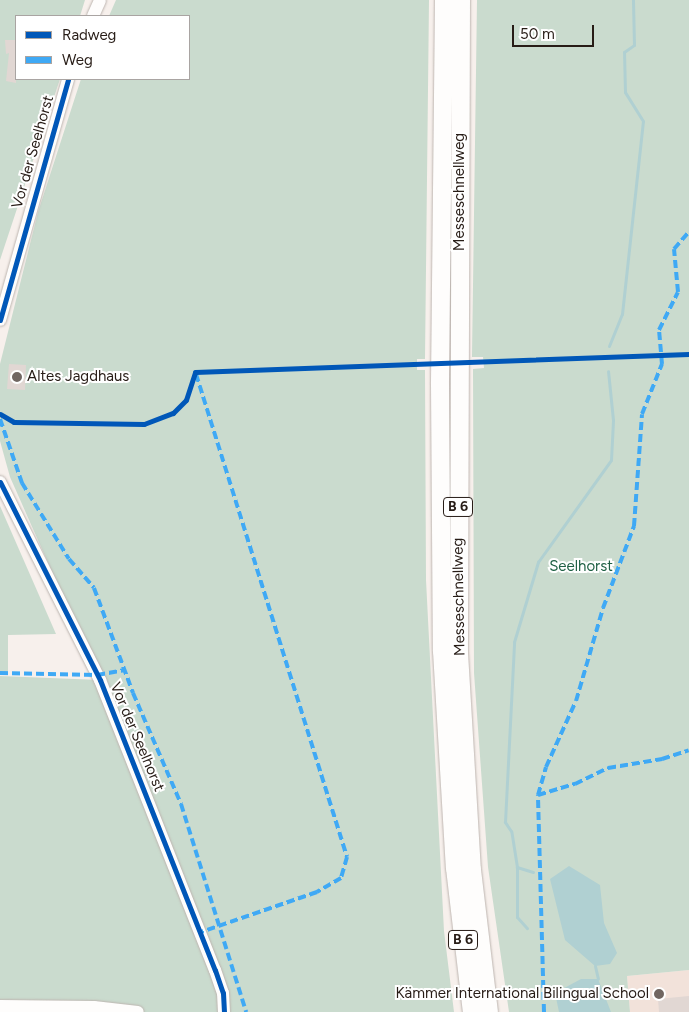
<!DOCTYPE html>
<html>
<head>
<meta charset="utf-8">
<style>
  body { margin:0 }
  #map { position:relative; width:689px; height:1012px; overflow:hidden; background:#f7f0ec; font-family:Figtree,sans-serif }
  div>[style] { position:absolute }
  .built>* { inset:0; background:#f2e2da }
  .green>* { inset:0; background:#cadbce }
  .water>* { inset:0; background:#b0d0d2 }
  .stream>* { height:3px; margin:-1.5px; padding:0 1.5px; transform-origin:1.5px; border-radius:1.5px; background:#b0d0d2 }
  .building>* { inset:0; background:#e1d7d3 }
  .roads { filter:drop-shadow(0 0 1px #bdb5b0) drop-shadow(0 0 1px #bdb5b0) }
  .minor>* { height:12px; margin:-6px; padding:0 6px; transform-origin:6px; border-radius:6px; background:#fefdfc }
  .highway>* { height:18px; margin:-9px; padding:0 9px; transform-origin:9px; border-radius:9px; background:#fefdfc }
  .quiet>* { height:4px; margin-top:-2px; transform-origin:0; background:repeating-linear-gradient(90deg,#3fa9f5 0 8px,transparent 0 12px) }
  .cycleway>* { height:5px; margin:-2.5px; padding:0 2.5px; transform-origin:2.5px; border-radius:2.5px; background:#0057b8 }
  .dots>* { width:14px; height:14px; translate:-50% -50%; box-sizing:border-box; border:2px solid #fff; border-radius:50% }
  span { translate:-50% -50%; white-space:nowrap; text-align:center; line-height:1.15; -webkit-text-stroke:4px #fff; paint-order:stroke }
  .shield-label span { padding:1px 4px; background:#fff; border:1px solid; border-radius:4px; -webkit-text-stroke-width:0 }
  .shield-label { font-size:14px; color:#271c16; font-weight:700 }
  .street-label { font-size:15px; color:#271c16 }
  .poi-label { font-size:15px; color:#271c16 }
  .left { translate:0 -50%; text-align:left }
  .right { translate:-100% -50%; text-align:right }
  .park-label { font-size:15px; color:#206145 }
  .legend { position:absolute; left:15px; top:15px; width:175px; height:65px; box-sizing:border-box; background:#fff; border:1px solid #a9a4a2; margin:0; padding:6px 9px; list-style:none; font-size:15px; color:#271c16 }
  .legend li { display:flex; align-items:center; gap:10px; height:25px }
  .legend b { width:25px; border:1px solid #a9a4a2 }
  .scale { position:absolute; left:512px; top:25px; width:82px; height:22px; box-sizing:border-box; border:2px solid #271c16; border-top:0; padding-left:6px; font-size:15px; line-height:18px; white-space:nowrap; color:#271c16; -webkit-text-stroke:4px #fff; paint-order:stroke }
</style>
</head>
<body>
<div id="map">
  <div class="built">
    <i style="clip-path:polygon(689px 970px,689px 1012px,630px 1012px,627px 976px)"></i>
  </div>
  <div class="green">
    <i style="clip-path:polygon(0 0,85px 0,80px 16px,16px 16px,16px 79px,60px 79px,0 260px)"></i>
    <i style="clip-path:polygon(116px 0,429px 0,425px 359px,417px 359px,417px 370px,425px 370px,426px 580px,444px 931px,454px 1012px,138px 1012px,0 1006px,0 676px,100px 680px,10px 477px,0 441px,0 364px,38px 212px,81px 79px,189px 79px,189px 16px,109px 16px)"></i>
    <i style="clip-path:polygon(477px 0,689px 0,689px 970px,627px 976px,630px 1012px,509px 1012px,488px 867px,474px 673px,473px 369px,484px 368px,483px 357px,472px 357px)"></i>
    <i style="clip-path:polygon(0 506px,56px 634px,8px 635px,8px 672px,0 672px)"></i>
  </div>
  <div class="water">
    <i style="clip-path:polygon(569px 866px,600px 885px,604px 923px,617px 953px,610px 964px,595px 966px,565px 940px,550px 879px)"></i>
    <i style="clip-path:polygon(581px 979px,598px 979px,611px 1012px,559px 1012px,555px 993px)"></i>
  </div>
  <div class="stream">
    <i style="left:609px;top:346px;width:35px;rotate:-68deg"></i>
    <i style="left:622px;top:314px;width:194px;rotate:-83.8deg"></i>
    <i style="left:643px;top:121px;width:34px;rotate:-122deg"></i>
    <i style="left:625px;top:92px;width:40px;rotate:-91.4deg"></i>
    <i style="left:624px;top:52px;width:12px;rotate:-35deg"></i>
    <i style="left:634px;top:45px;width:45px;rotate:-91.3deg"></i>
    <i style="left:517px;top:867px;width:50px;rotate:90deg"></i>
    <i style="left:517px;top:917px;width:15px;rotate:48deg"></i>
    <i style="left:533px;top:872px;width:17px;rotate:-163deg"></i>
    <i style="left:517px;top:867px;width:36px;rotate:-99deg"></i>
    <i style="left:511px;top:831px;width:11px;rotate:-124deg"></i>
    <i style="left:505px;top:822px;width:180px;rotate:-87.1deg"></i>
    <i style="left:514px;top:642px;width:84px;rotate:-73.3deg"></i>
    <i style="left:538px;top:562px;width:125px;rotate:-54.4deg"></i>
    <i style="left:611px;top:460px;width:40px;rotate:-87.1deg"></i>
    <i style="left:613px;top:420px;width:49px;rotate:-95.8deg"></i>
    <i style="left:595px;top:966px;width:13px;rotate:77deg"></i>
  </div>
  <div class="building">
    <i style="clip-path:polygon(5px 40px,16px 40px,16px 83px,6px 81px,9px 53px,6px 54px)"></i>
    <i style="clip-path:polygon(9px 364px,26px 365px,25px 390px,7px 389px)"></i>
    <i style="clip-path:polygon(689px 996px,689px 1012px,659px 1012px,658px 999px)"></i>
  </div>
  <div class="roads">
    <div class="minor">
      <i style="left:93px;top:16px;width:17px;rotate:-66deg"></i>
      <i style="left:0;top:320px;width:250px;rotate:-74.2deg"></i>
      <i style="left:0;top:482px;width:222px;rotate:63.2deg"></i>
      <i style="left:100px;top:680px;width:312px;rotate:68.4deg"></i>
      <i style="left:215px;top:970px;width:24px;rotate:71deg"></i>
      <i style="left:223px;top:993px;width:19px;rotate:87deg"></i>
      <i style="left:0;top:1006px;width:94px;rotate:0.6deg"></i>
      <i style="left:94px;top:1007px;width:44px;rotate:6.5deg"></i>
    </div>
    <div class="highway">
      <i style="left:444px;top:0;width:384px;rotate:90.6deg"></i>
      <i style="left:440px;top:384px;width:267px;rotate:89.6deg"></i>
      <i style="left:442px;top:651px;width:217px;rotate:86.6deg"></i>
      <i style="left:455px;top:868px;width:145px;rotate:83.3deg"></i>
      <i style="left:461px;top:0;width:653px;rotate:90.18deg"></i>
      <i style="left:459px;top:653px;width:217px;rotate:86.6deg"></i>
      <i style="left:472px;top:870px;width:143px;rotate:83.2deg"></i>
    </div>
  </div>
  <div class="quiet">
    <i style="left:196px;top:374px;width:506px;rotate:72.64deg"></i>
    <i style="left:347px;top:857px;width:22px;rotate:106deg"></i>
    <i style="left:341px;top:878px;width:28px;rotate:150deg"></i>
    <i style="left:317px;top:892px;width:123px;rotate:161deg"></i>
    <i style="left:0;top:419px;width:68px;rotate:71deg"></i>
    <i style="left:22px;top:483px;width:89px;rotate:58.3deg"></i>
    <i style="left:69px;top:559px;width:38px;rotate:49deg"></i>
    <i style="left:94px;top:588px;width:112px;rotate:69.6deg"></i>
    <i style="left:133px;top:693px;width:121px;rotate:66.6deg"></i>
    <i style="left:181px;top:804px;width:218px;rotate:72.6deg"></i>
    <i style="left:0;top:673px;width:97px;rotate:1.2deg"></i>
    <i style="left:97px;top:675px;width:27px;rotate:-10deg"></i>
    <i style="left:538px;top:795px;width:39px;rotate:-17deg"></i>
    <i style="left:575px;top:784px;width:37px;rotate:-26deg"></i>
    <i style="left:608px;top:768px;width:55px;rotate:-9.5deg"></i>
    <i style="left:662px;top:759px;width:28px;rotate:-18deg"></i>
    <i style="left:544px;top:1012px;width:217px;rotate:-91.6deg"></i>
    <i style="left:538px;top:795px;width:29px;rotate:-74deg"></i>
    <i style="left:546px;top:767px;width:72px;rotate:-65.6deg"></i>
    <i style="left:576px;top:701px;width:97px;rotate:-73.8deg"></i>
    <i style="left:603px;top:608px;width:88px;rotate:-69.3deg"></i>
    <i style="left:634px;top:526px;width:112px;rotate:-85.9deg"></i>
    <i style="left:642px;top:414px;width:54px;rotate:-68.2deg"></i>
    <i style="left:662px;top:364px;width:34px;rotate:-95deg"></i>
    <i style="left:659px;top:330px;width:42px;rotate:-63.4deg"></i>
    <i style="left:678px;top:292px;width:43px;rotate:-95.3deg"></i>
    <i style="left:674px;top:249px;width:23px;rotate:-49deg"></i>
  </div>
  <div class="cycleway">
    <i style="left:0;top:320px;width:250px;rotate:-74.2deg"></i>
    <i style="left:0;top:414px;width:16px;rotate:30deg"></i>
    <i style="left:14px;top:422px;width:130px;rotate:0.9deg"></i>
    <i style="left:144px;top:424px;width:31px;rotate:-21deg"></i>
    <i style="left:173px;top:413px;width:18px;rotate:-45deg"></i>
    <i style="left:186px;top:400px;width:29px;rotate:-72deg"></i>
    <i style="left:195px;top:372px;width:494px;rotate:-2.1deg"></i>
    <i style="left:0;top:482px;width:222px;rotate:63.2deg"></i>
    <i style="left:100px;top:680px;width:312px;rotate:68.4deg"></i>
    <i style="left:215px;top:970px;width:24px;rotate:71deg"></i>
    <i style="left:223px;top:993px;width:19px;rotate:87deg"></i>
  </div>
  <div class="dots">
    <i style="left:17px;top:377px;background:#706661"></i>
    <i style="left:659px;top:994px;background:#706661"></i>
  </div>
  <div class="shield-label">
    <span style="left:458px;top:507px">B 6</span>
    <span style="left:463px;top:940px">B 6</span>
  </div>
  <div class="street-label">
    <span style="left:33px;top:152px;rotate:-74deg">Vor der Seelhorst</span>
    <span style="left:460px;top:192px;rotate:-90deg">Messeschnellweg</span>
    <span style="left:459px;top:597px;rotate:-91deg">Messeschnellweg</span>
    <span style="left:137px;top:737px;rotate:67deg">Vor der Seelhorst</span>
  </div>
  <div class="poi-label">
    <span class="left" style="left:27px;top:377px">Altes Jagdhaus</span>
    <span class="right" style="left:649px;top:994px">Kämmer International Bilingual School</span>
  </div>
  <div class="park-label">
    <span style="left:581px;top:567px">Seelhorst</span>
  </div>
  <ul class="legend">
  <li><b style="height:6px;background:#0057b8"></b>Radweg</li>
  <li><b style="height:6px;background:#3fa9f5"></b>Weg</li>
  </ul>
  <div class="scale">50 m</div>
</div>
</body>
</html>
